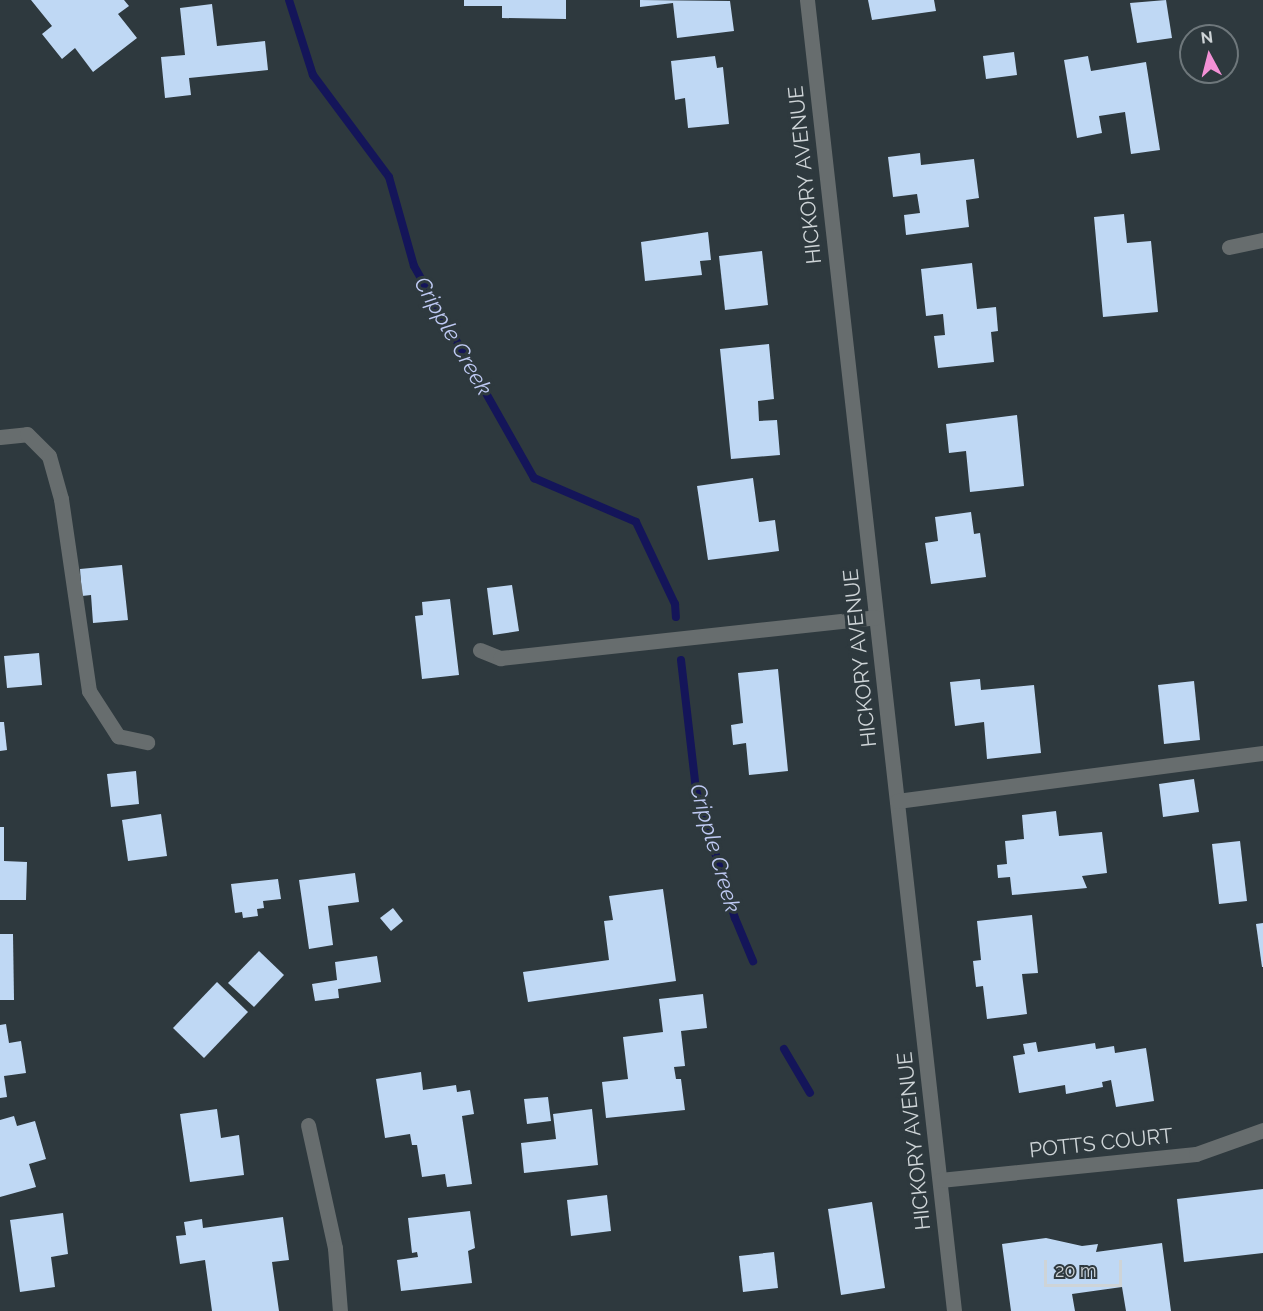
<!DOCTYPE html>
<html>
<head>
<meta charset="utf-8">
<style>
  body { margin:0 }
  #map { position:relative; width:1263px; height:1311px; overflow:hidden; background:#2e393e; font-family:Raleway,sans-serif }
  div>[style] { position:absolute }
  .stream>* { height:8px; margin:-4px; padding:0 4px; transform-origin:4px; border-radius:4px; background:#141559 }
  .building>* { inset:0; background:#bfd8f4 }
  .minor>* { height:15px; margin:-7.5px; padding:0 7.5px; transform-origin:7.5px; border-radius:7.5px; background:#676d6e }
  span { translate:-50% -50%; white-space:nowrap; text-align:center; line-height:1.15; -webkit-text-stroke:6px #2e393e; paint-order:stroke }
  .street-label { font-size:21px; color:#ced4d7 }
  .water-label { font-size:22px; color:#bfcaf4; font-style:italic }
  .north { position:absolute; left:1179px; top:24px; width:60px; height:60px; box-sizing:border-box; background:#2e393e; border:2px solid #6e777b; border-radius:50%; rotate:353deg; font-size:16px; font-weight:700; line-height:24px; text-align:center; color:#ced4d7 }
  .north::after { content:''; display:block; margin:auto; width:21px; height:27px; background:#f391d6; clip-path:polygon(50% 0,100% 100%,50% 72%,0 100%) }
  .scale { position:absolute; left:1044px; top:1260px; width:78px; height:27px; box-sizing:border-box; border:3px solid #ced4d7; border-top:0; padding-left:8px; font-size:18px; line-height:21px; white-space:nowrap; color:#ced4d7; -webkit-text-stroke:4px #2e393e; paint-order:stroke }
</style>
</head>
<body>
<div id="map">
  <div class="stream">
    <i style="left:289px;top:0;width:79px;rotate:72.3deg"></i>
    <i style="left:313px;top:75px;width:127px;rotate:53.3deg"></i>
    <i style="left:389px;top:177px;width:92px;rotate:74.3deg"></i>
    <i style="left:414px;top:266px;width:244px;rotate:60.5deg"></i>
    <i style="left:534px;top:478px;width:111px;rotate:23.3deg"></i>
    <i style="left:636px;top:522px;width:91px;rotate:64.6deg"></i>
    <i style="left:675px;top:604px;width:13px;rotate:86deg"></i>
    <i style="left:681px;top:660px;width:131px;rotate:83.4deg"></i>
    <i style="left:696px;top:790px;width:134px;rotate:73.1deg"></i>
    <i style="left:735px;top:918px;width:47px;rotate:67.3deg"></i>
    <i style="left:784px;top:1049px;width:51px;rotate:59.4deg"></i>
  </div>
  <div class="building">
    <i style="clip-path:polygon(31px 0,124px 0,129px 6px,118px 14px,137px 38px,93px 72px,75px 48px,62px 59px,42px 34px,52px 26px)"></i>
    <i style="clip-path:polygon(464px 0,566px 0,566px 19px,502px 18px,502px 6px,464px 6px)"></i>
    <i style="clip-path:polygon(640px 0,730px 1px,734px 31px,677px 38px,673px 3px,640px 7px)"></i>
    <i style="clip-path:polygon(868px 0,934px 0,936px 11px,872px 20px)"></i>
    <i style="clip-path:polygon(1166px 0,1172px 38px,1137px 43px,1130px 3px)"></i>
    <i style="clip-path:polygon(212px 4px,217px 46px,265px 41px,268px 70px,189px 78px,191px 95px,165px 98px,161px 57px,185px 55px,180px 8px)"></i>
    <i style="clip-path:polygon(1014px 52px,1017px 75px,986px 79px,983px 56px)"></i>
    <i style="clip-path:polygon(715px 56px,717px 68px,723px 67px,729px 124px,688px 128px,685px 98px,675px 100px,671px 61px)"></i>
    <i style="clip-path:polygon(1088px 56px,1091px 71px,1146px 62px,1160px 150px,1131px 154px,1125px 112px,1099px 116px,1102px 133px,1077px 138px,1064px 60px)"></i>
    <i style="clip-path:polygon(920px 153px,921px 165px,974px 159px,979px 198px,966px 200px,969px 227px,906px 235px,904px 215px,920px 213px,917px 194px,893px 197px,888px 157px)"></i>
    <i style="clip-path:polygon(1124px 214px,1127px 243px,1151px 241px,1158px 312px,1103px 317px,1094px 217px)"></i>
    <i style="clip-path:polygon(708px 232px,711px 260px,700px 261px,702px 275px,645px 281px,641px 242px)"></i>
    <i style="clip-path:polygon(762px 251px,768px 305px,725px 310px,719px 256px)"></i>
    <i style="clip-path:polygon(972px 263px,977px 309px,996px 307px,998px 331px,991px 332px,994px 362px,938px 368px,934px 336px,945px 335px,943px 314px,926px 316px,921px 269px)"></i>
    <i style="clip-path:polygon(769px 344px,774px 399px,758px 401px,759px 421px,777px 420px,780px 455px,731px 459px,720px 349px)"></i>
    <i style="clip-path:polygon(1017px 415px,1024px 486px,970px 492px,966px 451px,949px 453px,946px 424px)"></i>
    <i style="clip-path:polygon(753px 478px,759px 522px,775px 520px,779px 551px,708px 560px,697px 486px)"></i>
    <i style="clip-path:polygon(971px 512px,974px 534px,980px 533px,986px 577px,931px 584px,925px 543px,938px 541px,935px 517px)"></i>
    <i style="clip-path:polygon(122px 565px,128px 620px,93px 623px,91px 595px,82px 596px,80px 569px)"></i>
    <i style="clip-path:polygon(512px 585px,519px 631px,493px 635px,487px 588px)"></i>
    <i style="clip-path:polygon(450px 599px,459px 675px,422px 679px,415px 616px,423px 615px,422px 602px)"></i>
    <i style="clip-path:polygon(39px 653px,42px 685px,7px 688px,4px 656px)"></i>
    <i style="clip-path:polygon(778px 669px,788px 771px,749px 775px,746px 743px,733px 745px,731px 725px,743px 723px,738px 673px)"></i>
    <i style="clip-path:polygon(980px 679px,981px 690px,1034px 685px,1041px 753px,987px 759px,984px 722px,955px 726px,950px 682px)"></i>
    <i style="clip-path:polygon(1194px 681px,1200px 740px,1164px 744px,1158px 685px)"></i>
    <i style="clip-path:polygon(0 722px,4px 722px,7px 750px,0 751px)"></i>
    <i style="clip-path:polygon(136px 771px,139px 804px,111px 807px,107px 774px)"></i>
    <i style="clip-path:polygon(1194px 779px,1199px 812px,1163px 817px,1159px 784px)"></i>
    <i style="clip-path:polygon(1056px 811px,1059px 836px,1102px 832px,1107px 873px,1082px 876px,1087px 888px,1012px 895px,1010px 877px,998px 878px,997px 865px,1007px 864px,1005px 841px,1024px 839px,1022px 815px)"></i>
    <i style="clip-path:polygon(161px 814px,167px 856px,128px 861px,122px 820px)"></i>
    <i style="clip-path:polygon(0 827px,4px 827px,4px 861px,27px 862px,26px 900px,0 900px)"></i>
    <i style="clip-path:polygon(1240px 841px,1247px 901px,1219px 904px,1212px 844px)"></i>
    <i style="clip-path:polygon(355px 873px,359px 902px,328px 906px,333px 945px,309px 949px,299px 880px)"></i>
    <i style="clip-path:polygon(278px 879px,281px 899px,263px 901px,264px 908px,257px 909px,258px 916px,243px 918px,242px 912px,235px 913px,231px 884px)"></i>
    <i style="clip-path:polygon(663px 889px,676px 981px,528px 1002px,523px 972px,609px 960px,604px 921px,613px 920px,609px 896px)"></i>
    <i style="clip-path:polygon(393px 908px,403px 921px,391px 931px,380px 918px)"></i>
    <i style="clip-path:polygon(1032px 915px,1038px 973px,1022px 974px,1027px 1014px,987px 1019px,983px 986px,976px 987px,973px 961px,981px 960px,977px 921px)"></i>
    <i style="clip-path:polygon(1263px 923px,1263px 967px,1262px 967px,1256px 924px)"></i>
    <i style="clip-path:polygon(0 934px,13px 934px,14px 1000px,0 1000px)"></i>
    <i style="clip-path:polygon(259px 951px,284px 975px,254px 1007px,228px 983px)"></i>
    <i style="clip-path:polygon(377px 956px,381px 982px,338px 989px,339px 998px,315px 1001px,312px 984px,337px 980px,335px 962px)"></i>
    <i style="clip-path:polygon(217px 982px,248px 1012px,204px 1058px,173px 1028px)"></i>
    <i style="clip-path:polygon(703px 994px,707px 1028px,681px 1031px,685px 1066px,674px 1067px,676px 1079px,681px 1079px,685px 1110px,606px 1118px,602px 1082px,628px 1079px,623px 1037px,663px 1032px,659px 999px)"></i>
    <i style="clip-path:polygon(6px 1024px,9px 1043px,21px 1041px,26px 1073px,4px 1076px,7px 1097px,0 1098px,0 1025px)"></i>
    <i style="clip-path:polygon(1036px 1042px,1038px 1052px,1095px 1043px,1096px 1049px,1114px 1046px,1115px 1053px,1146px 1048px,1154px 1101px,1116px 1107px,1111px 1080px,1102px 1082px,1103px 1087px,1066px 1094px,1065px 1085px,1019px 1093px,1013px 1056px,1025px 1054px,1023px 1044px)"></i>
    <i style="clip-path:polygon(421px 1072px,423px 1090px,456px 1085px,457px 1092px,470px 1090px,474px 1114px,462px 1116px,472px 1184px,447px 1187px,445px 1174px,422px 1177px,417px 1145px,412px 1145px,410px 1134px,385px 1138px,376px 1079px)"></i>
    <i style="clip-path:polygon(548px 1097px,551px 1121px,527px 1124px,524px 1099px)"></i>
    <i style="clip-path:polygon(217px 1109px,221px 1138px,239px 1135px,244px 1175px,190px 1182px,180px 1114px)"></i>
    <i style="clip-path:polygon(592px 1109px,598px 1165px,524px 1173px,521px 1143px,556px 1139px,553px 1114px)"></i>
    <i style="clip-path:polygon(14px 1116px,17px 1126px,35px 1121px,46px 1159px,29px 1164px,36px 1187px,0 1197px,0 1120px)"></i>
    <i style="clip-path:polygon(1263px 1189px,1263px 1253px,1184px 1262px,1177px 1199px)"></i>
    <i style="clip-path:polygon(607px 1195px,611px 1231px,571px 1236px,567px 1200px)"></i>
    <i style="clip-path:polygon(872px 1202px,885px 1288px,841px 1295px,828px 1209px)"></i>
    <i style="clip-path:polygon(470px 1211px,475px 1248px,468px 1251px,472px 1283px,401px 1291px,397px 1260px,418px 1257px,417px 1252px,412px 1253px,408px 1218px)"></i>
    <i style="clip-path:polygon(63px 1213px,68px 1254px,51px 1257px,55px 1287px,20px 1292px,10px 1220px)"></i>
    <i style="clip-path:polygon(283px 1217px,289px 1260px,272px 1262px,279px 1311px,212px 1311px,205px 1260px,180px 1264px,176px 1236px,186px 1235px,184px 1222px,202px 1219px,203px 1228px)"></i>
    <i style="clip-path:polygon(1046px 1238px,1082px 1246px,1098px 1244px,1096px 1252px,1162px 1243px,1171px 1311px,1126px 1311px,1122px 1287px,1072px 1294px,1075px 1311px,1011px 1311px,1002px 1244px)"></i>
    <i style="clip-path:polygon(774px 1252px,778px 1288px,743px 1292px,739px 1256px)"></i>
  </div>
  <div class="minor">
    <i style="left:807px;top:0;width:1319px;rotate:83.6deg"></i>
    <i style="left:1229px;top:247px;width:35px;rotate:-12deg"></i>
    <i style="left:0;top:437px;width:27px;rotate:-6deg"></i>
    <i style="left:27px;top:434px;width:31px;rotate:45deg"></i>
    <i style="left:49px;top:456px;width:45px;rotate:74.4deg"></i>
    <i style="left:61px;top:499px;width:194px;rotate:81.7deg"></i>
    <i style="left:89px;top:691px;width:54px;rotate:57.2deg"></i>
    <i style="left:118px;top:736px;width:30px;rotate:12deg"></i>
    <i style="left:480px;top:650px;width:22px;rotate:22deg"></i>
    <i style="left:500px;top:658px;width:378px;rotate:-6.2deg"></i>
    <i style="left:897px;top:801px;width:369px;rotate:-7.5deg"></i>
    <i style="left:308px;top:1125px;width:126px;rotate:77.6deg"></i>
    <i style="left:335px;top:1248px;width:63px;rotate:85.5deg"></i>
    <i style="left:940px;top:1180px;width:257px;rotate:-5.8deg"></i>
    <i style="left:1196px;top:1154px;width:71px;rotate:-19.7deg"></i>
  </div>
  <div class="street-label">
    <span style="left:805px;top:175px;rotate:-96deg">HICKORY AVENUE</span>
    <span style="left:860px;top:658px;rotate:-96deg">HICKORY AVENUE</span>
    <span style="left:914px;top:1141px;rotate:-96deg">HICKORY AVENUE</span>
    <span style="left:1101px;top:1143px;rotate:-6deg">POTTS COURT</span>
  </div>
  <div class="water-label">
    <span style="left:453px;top:336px;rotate:60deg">Cripple Creek</span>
    <span style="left:715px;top:848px;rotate:74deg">Cripple Creek</span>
  </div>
  <div class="north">N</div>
  <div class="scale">20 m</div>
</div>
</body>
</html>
